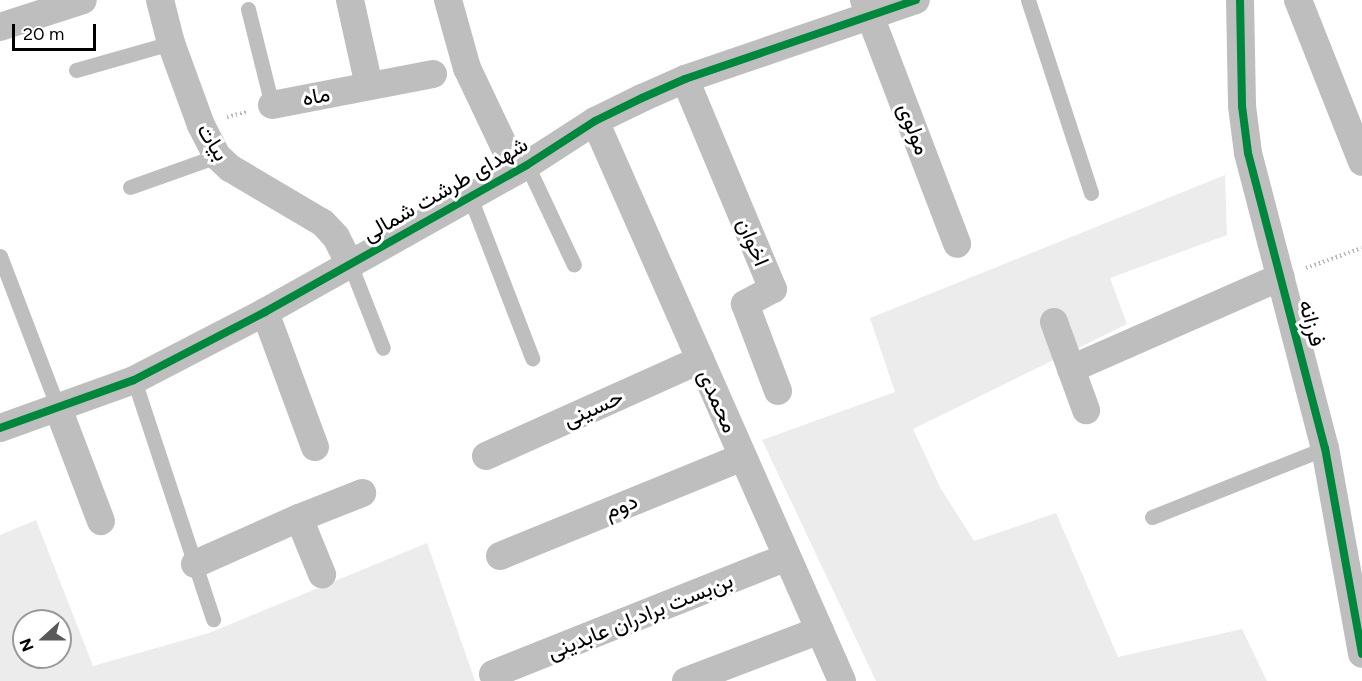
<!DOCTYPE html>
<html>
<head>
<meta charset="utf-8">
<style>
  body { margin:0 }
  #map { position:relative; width:1362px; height:681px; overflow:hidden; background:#fff; font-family:Figtree,Vazirmatn,sans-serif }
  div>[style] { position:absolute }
  .green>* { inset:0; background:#ececec }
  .path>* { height:4px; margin-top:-2px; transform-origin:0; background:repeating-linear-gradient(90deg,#b9b9b9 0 1.5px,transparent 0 4.5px) }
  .service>* { height:15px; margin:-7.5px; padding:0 7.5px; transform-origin:7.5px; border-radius:7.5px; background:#bebebe }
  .minor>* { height:28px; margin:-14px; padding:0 14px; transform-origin:14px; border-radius:14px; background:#bebebe }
  .cycleway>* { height:8px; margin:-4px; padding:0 4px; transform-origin:4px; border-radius:4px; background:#00873e }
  span { translate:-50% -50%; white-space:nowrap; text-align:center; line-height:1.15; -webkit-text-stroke:6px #fff; paint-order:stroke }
  .street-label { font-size:22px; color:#000 }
  .north { position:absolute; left:12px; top:609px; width:60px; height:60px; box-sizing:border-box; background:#fff; border:2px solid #999; border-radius:50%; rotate:249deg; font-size:16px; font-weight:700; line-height:24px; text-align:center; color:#000 }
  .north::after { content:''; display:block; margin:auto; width:21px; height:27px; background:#595959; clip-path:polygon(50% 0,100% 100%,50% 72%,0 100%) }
  .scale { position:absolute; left:12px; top:24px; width:84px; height:27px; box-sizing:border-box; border:3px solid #000; border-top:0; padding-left:8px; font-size:18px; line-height:21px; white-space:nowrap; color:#000; -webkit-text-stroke:4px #fff; paint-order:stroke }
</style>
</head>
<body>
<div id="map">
  <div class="green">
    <i style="clip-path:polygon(1225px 175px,1227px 235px,1110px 278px,1127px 324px,913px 429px,941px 489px,974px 541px,1056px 513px,1118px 657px,1242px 629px,1267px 681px,876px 681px,762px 440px,895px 392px,870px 318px)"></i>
    <i style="clip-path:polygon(evenodd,36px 520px,93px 666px,209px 633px,427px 543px,475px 681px,0 681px,0 535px,36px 520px,24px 621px,60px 621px,60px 657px,24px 657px,24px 621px)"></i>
  </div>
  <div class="path">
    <i style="left:227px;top:117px;width:20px;rotate:-15deg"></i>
    <i style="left:1306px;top:268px;width:59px;rotate:-19.7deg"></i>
  </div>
  <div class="service">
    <i style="left:1028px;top:0;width:203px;rotate:71.9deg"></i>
    <i style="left:248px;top:9px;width:99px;rotate:76deg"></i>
    <i style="left:76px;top:70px;width:99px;rotate:-15.9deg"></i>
    <i style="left:527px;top:165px;width:110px;rotate:64.8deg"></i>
    <i style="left:130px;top:187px;width:92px;rotate:-19.6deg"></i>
    <i style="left:470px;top:197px;width:173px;rotate:68.9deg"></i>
    <i style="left:0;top:256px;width:163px;rotate:69.1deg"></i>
    <i style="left:350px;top:264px;width:90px;rotate:68.6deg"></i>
    <i style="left:134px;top:380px;width:252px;rotate:71.7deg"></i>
    <i style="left:1152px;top:517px;width:186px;rotate:-21.7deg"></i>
  </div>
  <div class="minor">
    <i style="left:160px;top:0;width:44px;rotate:75.7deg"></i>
    <i style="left:171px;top:43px;width:87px;rotate:69.9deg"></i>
    <i style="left:201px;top:125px;width:35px;rotate:63deg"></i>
    <i style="left:217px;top:156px;width:18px;rotate:43deg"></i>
    <i style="left:230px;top:168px;width:108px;rotate:30.6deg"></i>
    <i style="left:323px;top:223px;width:19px;rotate:47deg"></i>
    <i style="left:336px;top:237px;width:30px;rotate:63deg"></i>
    <i style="left:350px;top:0;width:88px;rotate:77.5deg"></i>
    <i style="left:448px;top:0;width:71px;rotate:74.4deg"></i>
    <i style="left:467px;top:68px;width:114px;rotate:64.6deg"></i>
    <i style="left:864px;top:0;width:261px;rotate:69.1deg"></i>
    <i style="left:1240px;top:0;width:106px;rotate:88.9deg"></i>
    <i style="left:1242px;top:106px;width:47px;rotate:82.7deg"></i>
    <i style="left:1248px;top:153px;width:305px;rotate:75.4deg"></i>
    <i style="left:1325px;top:448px;width:209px;rotate:79.8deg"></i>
    <i style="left:1298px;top:0;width:174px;rotate:68.4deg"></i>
    <i style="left:0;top:27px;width:87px;rotate:-18deg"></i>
    <i style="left:685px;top:79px;width:228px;rotate:67.3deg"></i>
    <i style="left:773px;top:289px;width:32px;rotate:152deg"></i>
    <i style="left:745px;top:304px;width:93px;rotate:69.2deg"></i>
    <i style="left:272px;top:105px;width:164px;rotate:-10.9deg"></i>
    <i style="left:595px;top:121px;width:612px;rotate:66.2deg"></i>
    <i style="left:265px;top:312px;width:144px;rotate:69.7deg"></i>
    <i style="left:1054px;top:322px;width:94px;rotate:70deg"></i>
    <i style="left:1071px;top:369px;width:229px;rotate:-23.7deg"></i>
    <i style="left:58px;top:408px;width:121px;rotate:69.2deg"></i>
    <i style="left:0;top:428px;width:142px;rotate:-19.7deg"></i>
    <i style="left:134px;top:380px;width:148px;rotate:-27.4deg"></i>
    <i style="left:265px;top:312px;width:300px;rotate:-29.3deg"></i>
    <i style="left:527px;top:165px;width:81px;rotate:-32.9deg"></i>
    <i style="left:595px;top:121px;width:52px;rotate:-26.1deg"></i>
    <i style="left:642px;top:98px;width:47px;rotate:-23.8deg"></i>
    <i style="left:685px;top:79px;width:244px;rotate:-18.9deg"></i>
    <i style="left:486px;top:456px;width:235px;rotate:-24.2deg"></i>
    <i style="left:299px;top:518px;width:68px;rotate:-21.6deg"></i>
    <i style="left:500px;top:556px;width:262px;rotate:-22.2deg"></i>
    <i style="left:195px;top:564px;width:114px;rotate:-23.9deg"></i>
    <i style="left:299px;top:518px;width:61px;rotate:67.7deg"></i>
    <i style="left:493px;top:674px;width:316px;rotate:-21.7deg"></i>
    <i style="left:686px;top:681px;width:143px;rotate:-20.8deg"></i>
  </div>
  <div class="cycleway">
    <i style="left:1240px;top:0;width:106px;rotate:88.9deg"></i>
    <i style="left:1242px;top:106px;width:47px;rotate:82.7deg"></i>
    <i style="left:1248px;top:153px;width:305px;rotate:75.4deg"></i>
    <i style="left:1325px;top:448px;width:209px;rotate:79.8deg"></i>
    <i style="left:0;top:428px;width:142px;rotate:-19.7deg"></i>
    <i style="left:134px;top:380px;width:148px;rotate:-27.4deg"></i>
    <i style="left:265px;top:312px;width:300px;rotate:-29.3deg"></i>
    <i style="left:527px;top:165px;width:81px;rotate:-32.9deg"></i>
    <i style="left:595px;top:121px;width:52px;rotate:-26.1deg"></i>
    <i style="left:642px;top:98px;width:47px;rotate:-23.8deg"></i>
    <i style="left:685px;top:79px;width:244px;rotate:-18.9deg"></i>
  </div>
  <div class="street-label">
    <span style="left:316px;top:96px;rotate:-11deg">ماه</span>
    <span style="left:914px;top:129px;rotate:69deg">مولوی</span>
    <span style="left:213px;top:142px;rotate:58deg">بیات</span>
    <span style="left:445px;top:189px;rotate:-30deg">شهدای طرشت شمالی</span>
    <span style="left:753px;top:242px;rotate:67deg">اخوان</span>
    <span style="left:1312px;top:323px;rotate:75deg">فرزانه</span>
    <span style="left:718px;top:401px;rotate:66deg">محمدی</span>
    <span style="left:593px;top:408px;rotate:-24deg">حسینی</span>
    <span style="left:621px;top:506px;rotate:-22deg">دوم</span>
    <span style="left:640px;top:616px;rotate:-22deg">بن‌بست برادران عابدینی</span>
  </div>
  <div class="north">N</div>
  <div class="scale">20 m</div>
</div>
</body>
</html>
